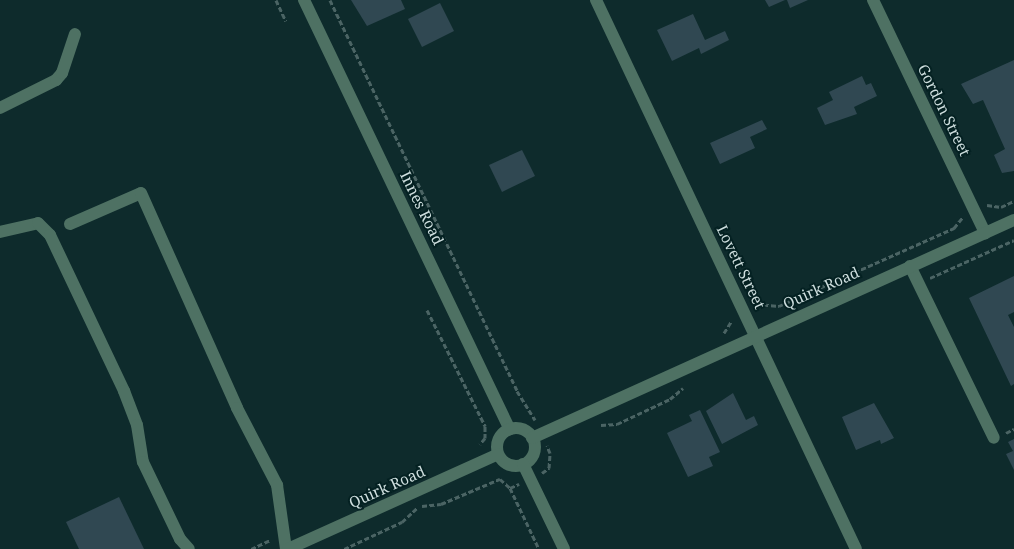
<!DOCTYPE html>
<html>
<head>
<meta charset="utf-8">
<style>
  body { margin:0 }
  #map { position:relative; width:1014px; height:549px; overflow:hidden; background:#0e2b2c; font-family:"Noto Serif",serif }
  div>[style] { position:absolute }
  .building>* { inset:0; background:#304852 }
  .path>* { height:3px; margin-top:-1.5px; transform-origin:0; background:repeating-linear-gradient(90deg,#4b6464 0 5px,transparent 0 7.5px) }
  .minor>* { height:12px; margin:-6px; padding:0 6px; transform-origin:6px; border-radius:6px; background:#4e7163 }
  .minor>.ring { margin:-6px; padding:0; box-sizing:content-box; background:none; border:12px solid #4e7163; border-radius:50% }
  span { translate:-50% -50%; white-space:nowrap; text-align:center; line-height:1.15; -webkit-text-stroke:4px #042122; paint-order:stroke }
  .street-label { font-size:15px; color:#cedede }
</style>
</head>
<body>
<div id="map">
  <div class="building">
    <i style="clip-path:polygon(351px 0,401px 0,405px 9px,367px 26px)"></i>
    <i style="clip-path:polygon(765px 0,785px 0,769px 7px)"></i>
    <i style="clip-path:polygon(787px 0,808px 0,790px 8px)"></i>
    <i style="clip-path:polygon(440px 3px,454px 31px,422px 47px,408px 19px)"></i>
    <i style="clip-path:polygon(693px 14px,705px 40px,725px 31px,729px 40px,701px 54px,699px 48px,672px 61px,657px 30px)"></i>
    <i style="clip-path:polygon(1014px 60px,1014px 171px,1002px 173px,994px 155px,1005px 149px,983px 100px,973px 104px,961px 84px)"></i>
    <i style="clip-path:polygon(862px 76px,866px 85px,871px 83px,877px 96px,854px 107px,857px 114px,825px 125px,817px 108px,833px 100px,829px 92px)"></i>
    <i style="clip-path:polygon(762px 120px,767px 129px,750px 137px,755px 148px,720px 164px,710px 143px)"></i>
    <i style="clip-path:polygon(522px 150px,535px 176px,502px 192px,489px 165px)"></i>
    <i style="clip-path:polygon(1014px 276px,1014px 312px,1008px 315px,1014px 327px,1014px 384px,1011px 386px,969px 298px)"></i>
    <i style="clip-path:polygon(733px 393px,746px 420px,754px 416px,758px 425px,722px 444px,706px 411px)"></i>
    <i style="clip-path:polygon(874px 403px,894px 438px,881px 444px,880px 440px,856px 450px,842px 417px)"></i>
    <i style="clip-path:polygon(700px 410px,720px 452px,709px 457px,713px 466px,688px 477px,667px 433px,692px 421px,689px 415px)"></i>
    <i style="clip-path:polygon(1014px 439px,1014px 470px,1006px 454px,1013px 451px,1008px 442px)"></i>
    <i style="clip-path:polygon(119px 497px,144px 549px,79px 549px,66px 522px)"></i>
  </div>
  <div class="path">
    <i style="left:276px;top:0;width:23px;rotate:65deg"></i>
    <i style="left:330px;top:0;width:433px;rotate:64.4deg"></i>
    <i style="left:517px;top:391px;width:34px;rotate:58deg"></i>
    <i style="left:987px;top:205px;width:14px;rotate:8deg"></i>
    <i style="left:1001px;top:207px;width:14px;rotate:-25deg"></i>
    <i style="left:930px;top:278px;width:92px;rotate:-24.3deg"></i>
    <i style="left:756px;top:304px;width:23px;rotate:5deg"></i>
    <i style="left:779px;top:306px;width:192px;rotate:-24deg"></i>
    <i style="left:954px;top:228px;width:13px;rotate:-51deg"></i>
    <i style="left:427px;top:310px;width:130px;rotate:63.4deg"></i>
    <i style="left:485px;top:426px;width:12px;rotate:90deg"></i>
    <i style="left:485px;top:438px;width:8px;rotate:130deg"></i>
    <i style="left:724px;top:333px;width:13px;rotate:-58deg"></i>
    <i style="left:601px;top:425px;width:16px;rotate:-4deg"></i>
    <i style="left:617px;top:424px;width:59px;rotate:-25.3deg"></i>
    <i style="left:670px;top:399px;width:17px;rotate:-40deg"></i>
    <i style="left:1006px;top:433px;width:9px;rotate:-27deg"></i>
    <i style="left:542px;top:473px;width:9px;rotate:-36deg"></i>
    <i style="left:549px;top:468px;width:15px;rotate:-86deg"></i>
    <i style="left:550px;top:453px;width:8px;rotate:-113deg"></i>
    <i style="left:510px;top:488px;width:10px;rotate:-24deg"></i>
    <i style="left:422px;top:506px;width:19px;rotate:-6deg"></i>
    <i style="left:441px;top:504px;width:64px;rotate:-23deg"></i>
    <i style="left:500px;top:479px;width:13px;rotate:42deg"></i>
    <i style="left:510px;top:488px;width:68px;rotate:64.6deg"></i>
    <i style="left:251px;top:549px;width:21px;rotate:-25deg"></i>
    <i style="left:344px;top:549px;width:64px;rotate:-25deg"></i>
    <i style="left:402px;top:522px;width:21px;rotate:-43deg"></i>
  </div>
  <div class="minor">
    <i style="left:304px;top:0;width:476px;rotate:64.4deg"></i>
    <i style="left:596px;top:0;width:607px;rotate:64.66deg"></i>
    <i style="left:873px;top:0;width:259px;rotate:64.3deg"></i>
    <i style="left:0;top:108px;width:63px;rotate:-26.6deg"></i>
    <i style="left:56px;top:80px;width:9px;rotate:-49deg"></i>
    <i style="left:62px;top:73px;width:41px;rotate:-71.6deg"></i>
    <i style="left:70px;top:224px;width:77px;rotate:-23.6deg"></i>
    <i style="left:141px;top:193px;width:235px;rotate:65.9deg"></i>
    <i style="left:237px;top:408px;width:87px;rotate:62.5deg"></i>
    <i style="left:277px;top:485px;width:65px;rotate:82deg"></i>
    <i style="left:0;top:232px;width:39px;rotate:-13deg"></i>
    <i style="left:38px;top:223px;width:17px;rotate:45deg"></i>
    <i style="left:50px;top:235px;width:173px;rotate:64.6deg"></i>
    <i style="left:124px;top:391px;width:36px;rotate:69deg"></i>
    <i style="left:137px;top:425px;width:37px;rotate:81deg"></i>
    <i style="left:143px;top:462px;width:85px;rotate:64.3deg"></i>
    <i style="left:180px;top:539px;width:13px;rotate:48deg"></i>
    <i style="left:910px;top:266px;width:191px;rotate:64deg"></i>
    <i class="ring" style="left:497px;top:428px;width:26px;height:26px"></i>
    <i style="left:532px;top:438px;width:529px;rotate:-24.34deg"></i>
    <i style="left:523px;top:464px;width:94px;rotate:64.2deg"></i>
    <i style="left:288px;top:549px;width:230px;rotate:-24.3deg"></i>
  </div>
  <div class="street-label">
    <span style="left:944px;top:110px;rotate:64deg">Gordon Street</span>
    <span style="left:422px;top:208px;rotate:64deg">Innes Road</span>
    <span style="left:741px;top:267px;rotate:64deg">Lovett Street</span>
    <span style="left:821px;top:288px;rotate:-24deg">Quirk Road</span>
    <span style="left:387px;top:487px;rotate:-24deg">Quirk Road</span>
  </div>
</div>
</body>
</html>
